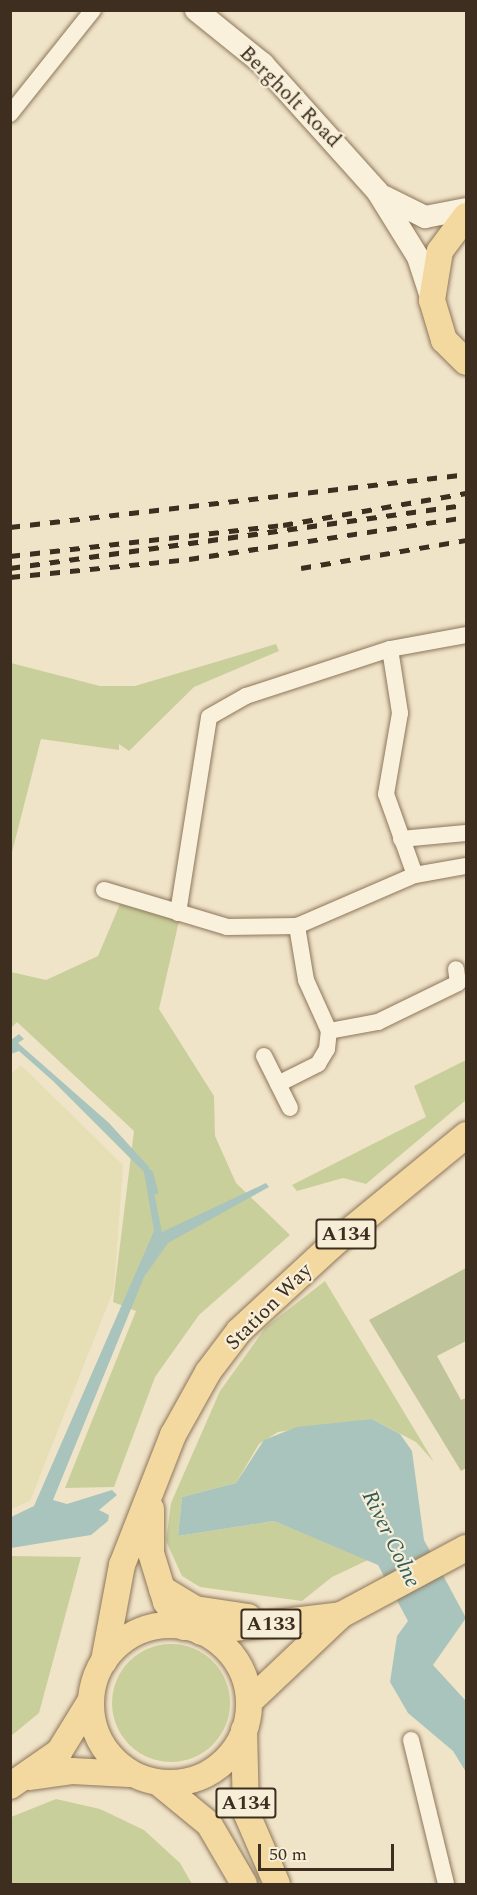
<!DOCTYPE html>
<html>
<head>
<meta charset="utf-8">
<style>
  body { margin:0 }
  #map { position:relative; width:477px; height:1895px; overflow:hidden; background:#f0e4c8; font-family:Spectral,serif }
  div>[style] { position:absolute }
  .farmland>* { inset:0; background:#e6deb5 }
  .green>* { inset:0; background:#c9cf9b }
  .round { border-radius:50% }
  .cemetery>* { inset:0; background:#bfc49a }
  .water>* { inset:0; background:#a9c4bc }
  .stream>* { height:5px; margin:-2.5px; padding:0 2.5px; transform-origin:2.5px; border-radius:2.5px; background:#a9c4bc }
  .roads { filter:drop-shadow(0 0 2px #8d765c) drop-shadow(0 0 2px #8d765c) }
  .street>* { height:16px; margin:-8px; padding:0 8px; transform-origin:8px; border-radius:8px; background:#faf1dc }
  .secondary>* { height:22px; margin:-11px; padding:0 11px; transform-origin:11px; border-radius:11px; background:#faf1dc }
  .primary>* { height:26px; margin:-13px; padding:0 13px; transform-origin:13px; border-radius:13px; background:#f3d9a0 }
  .primary>.ring { margin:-13px; padding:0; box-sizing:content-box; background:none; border:26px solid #f3d9a0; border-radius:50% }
  .rail>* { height:4.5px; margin-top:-2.25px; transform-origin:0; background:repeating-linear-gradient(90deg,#3d2e20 0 10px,transparent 0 20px) }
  span { translate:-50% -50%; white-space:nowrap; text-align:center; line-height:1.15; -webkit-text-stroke:4.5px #f7eed8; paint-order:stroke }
  .shield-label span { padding:2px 4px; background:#f7eed8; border:2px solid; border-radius:4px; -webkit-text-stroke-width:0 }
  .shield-label { font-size:20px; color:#3d2e20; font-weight:700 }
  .street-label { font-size:21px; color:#3d2e20 }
  .water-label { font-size:22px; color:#2f5d5a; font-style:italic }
  .frame { position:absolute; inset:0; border:12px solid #3d2e20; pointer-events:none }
  .scale { position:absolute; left:258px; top:1844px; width:136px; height:27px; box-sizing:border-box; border:3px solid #3d2e20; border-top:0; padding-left:8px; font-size:18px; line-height:21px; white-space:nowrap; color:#3d2e20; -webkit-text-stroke:4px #f7eed8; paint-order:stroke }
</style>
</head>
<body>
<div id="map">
  <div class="farmland">
    <i style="clip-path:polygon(21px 1065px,123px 1165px,114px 1289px,30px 1501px,11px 1509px,10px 1075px)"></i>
  </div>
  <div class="green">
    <i style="clip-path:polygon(276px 644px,279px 651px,194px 687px,129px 751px,119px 744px,119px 750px,41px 739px,11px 856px,11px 663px,100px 686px,135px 686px)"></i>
    <i style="clip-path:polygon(120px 904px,179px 921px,159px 1009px,214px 1096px,215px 1136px,236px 1183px,290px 1235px,199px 1315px,155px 1377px,114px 1487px,65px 1488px,136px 1311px,113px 1302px,134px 1131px,17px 1022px,11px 1028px,11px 972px,46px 980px,98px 956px)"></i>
    <i style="clip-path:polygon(466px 1060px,466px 1100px,366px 1184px,343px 1178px,297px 1191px,292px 1185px,426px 1117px,414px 1086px)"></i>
    <i style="clip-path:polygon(325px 1281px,434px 1462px,416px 1442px,372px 1419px,278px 1432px,259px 1444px,236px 1483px,182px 1497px,178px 1536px,274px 1521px,368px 1560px,332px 1577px,302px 1601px,200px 1587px,182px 1576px,166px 1541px,171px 1503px,220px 1391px,266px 1327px)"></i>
    <i style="clip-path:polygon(11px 1556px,81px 1557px,39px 1713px,11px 1736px)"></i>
    <i class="round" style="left:112px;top:1644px;width:118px;height:118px"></i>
    <i style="clip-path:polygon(56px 1799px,100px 1809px,144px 1830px,180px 1863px,192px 1884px,11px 1884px,11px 1817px)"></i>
  </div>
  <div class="cemetery">
    <i style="clip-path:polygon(466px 1268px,466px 1341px,437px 1356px,461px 1400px,466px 1398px,466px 1468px,461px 1471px,369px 1320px)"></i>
  </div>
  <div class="water">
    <i style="clip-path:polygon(19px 1034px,24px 1039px,18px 1043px,109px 1123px,149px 1167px,162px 1232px,266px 1183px,269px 1187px,168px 1243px,144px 1277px,53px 1500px,67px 1504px,112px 1490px,117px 1495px,99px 1510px,109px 1515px,108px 1521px,91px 1535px,11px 1548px,11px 1517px,34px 1506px,154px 1231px,144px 1172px,53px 1081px,19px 1051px,11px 1054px,11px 1040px)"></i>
    <i style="clip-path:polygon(372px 1419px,400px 1434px,412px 1451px,424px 1540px,466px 1618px,433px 1665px,466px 1701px,466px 1772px,453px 1751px,408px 1713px,390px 1682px,397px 1636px,408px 1621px,378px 1565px,274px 1521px,178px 1536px,182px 1497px,236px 1483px,264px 1440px,297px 1427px)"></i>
  </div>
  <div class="stream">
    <i style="left:150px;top:1172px;width:20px;rotate:75deg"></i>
  </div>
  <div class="roads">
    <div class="street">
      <i style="left:10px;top:114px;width:133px;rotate:-51.4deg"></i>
      <i style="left:390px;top:649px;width:65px;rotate:81.1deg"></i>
      <i style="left:400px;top:713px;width:82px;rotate:99.8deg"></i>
      <i style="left:386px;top:794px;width:86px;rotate:70.3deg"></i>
      <i style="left:401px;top:839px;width:65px;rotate:-5.3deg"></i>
      <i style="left:104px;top:890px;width:128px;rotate:16.7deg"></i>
      <i style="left:227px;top:927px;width:70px;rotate:-0.8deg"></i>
      <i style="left:297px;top:926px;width:129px;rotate:-23.4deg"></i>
      <i style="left:415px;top:875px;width:52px;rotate:-10deg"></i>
      <i style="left:178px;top:913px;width:198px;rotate:-81deg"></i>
      <i style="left:209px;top:717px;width:43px;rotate:-29.6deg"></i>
      <i style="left:246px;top:696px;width:151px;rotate:-18.1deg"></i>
      <i style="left:390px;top:649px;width:77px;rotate:-10.4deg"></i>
      <i style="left:329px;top:1031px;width:50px;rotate:-10.4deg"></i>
      <i style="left:378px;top:1022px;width:89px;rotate:-26deg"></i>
      <i style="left:458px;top:983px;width:14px;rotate:-98deg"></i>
      <i style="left:264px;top:1056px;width:58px;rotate:63.4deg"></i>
      <i style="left:278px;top:1084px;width:45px;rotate:-26.6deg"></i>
      <i style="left:318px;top:1064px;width:17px;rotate:-59deg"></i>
      <i style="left:327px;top:1049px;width:18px;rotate:-84deg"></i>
      <i style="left:329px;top:1031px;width:56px;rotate:-114.3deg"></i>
      <i style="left:306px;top:980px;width:55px;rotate:-99.5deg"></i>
      <i style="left:411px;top:1740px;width:148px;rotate:76.3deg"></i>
    </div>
    <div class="secondary">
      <i style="left:196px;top:10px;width:86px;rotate:38.9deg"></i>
      <i style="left:263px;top:64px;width:171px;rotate:48.1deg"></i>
      <i style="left:377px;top:191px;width:78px;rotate:58.2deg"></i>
      <i style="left:418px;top:257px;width:45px;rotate:72deg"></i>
      <i style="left:385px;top:197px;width:45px;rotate:26.6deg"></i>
      <i style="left:425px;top:217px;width:42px;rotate:-11deg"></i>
    </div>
    <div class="primary">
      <i style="left:466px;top:216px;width:44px;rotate:126.6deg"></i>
      <i style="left:440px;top:251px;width:50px;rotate:99.3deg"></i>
      <i style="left:432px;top:300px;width:42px;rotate:73.3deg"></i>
      <i style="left:444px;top:340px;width:31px;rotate:45deg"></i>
      <i style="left:151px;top:1509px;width:44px;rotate:90deg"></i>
      <i style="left:151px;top:1553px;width:51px;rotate:73deg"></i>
      <i style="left:166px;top:1602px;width:31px;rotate:54deg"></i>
      <i style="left:162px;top:1589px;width:39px;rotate:31deg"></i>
      <i style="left:195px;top:1609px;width:54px;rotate:8.6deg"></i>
      <i class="ring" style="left:91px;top:1625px;width:132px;height:132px"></i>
      <i style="left:201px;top:1632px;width:141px;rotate:-6.9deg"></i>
      <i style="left:104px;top:1661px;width:98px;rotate:-79.4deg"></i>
      <i style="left:122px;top:1565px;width:140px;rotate:-68.6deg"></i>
      <i style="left:173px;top:1435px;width:72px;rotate:-60.9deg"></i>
      <i style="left:208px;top:1372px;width:51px;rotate:-52.9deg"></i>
      <i style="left:239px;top:1331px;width:125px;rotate:-42.7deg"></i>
      <i style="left:331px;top:1246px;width:175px;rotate:-39.4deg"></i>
      <i style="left:249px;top:1702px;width:127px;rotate:-43.4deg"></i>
      <i style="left:341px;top:1615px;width:142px;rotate:-28.2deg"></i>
      <i style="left:244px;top:1730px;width:82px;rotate:88.6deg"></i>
      <i style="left:246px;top:1812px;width:78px;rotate:66.7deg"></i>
      <i style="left:29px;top:1777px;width:43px;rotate:-7.9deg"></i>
      <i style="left:72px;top:1771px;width:57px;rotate:3deg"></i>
      <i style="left:159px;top:1783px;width:65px;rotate:39.4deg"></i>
      <i style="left:209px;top:1824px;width:69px;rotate:59.7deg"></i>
      <i style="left:10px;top:1786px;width:60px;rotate:-34.8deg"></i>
      <i style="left:59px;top:1752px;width:61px;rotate:-58.4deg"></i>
    </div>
  </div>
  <div class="rail">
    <i style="left:10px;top:527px;width:459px;rotate:-6.6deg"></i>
    <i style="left:10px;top:556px;width:275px;rotate:-6.5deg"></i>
    <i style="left:283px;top:525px;width:186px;rotate:-9.9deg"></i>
    <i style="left:10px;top:568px;width:460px;rotate:-7.9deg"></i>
    <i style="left:301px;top:568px;width:167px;rotate:-9.6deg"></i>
    <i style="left:10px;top:577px;width:180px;rotate:-5.7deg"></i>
    <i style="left:189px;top:559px;width:280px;rotate:-8.6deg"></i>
  </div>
  <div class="shield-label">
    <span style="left:346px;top:1234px">A134</span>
    <span style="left:271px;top:1624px">A133</span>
    <span style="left:246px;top:1803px">A134</span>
  </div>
  <div class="street-label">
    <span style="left:290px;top:97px;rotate:45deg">Bergholt Road</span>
    <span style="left:269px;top:1307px;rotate:-45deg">Station Way</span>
  </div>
  <div class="water-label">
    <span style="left:391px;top:1539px;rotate:64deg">River Colne</span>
  </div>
  <div class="frame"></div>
  <div class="scale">50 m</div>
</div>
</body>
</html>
